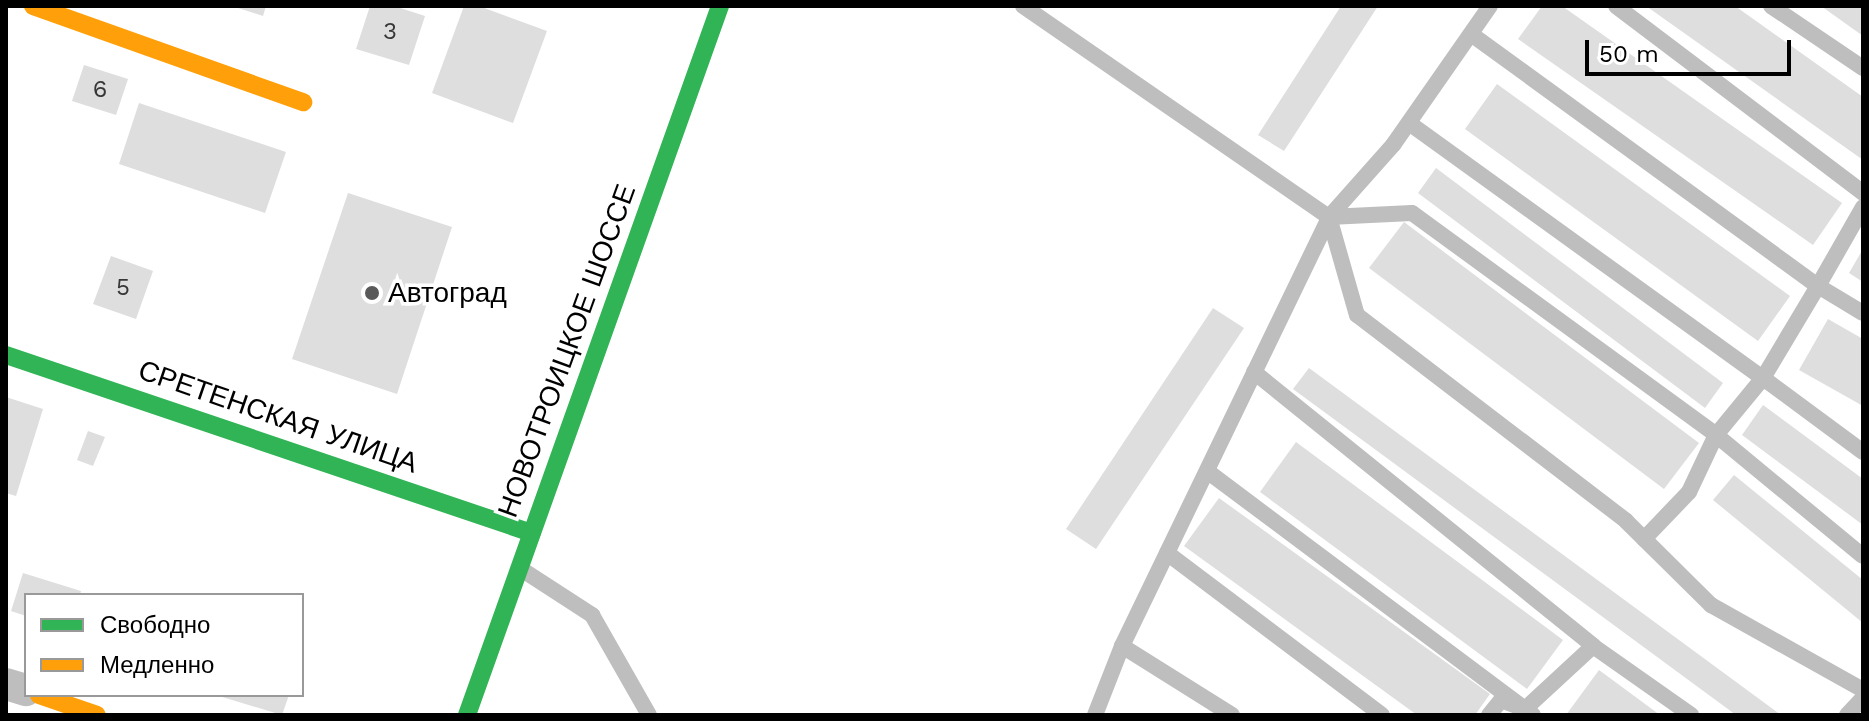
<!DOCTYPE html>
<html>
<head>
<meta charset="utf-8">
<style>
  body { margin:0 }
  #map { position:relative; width:1869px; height:721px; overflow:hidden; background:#fff; font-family:"Work Sans",sans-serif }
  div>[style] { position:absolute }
  .building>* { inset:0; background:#dedede }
  .lane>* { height:16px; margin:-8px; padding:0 8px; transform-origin:8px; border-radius:8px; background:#bebebe }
  .street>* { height:32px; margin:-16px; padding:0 16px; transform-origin:16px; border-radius:16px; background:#bebebe }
  .fast>* { height:18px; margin:-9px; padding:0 9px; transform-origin:9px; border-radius:9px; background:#30b455 }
  .slow>* { height:18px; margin:-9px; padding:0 9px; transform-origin:9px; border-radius:9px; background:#ff9f0a }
  .dots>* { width:22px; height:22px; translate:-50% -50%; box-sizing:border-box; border:4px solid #fff; border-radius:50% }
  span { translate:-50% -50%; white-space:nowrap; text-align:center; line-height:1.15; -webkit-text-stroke:7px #fff; paint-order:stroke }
  .number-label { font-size:24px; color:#383838 }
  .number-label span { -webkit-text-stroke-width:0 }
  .poi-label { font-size:28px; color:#000 }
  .left { translate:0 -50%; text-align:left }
  .street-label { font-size:28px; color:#000 }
  .frame { position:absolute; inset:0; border:8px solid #000; pointer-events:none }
  .legend { position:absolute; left:24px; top:593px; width:280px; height:104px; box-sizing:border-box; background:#fff; border:2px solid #999; margin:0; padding:10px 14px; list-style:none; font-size:24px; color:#000 }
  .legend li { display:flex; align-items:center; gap:16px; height:40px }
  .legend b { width:40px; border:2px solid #999 }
  .scale { position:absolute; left:1585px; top:40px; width:206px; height:36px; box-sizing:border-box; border:4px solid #000; border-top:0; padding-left:10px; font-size:24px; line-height:28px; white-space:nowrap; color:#000; -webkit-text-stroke:6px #fff; paint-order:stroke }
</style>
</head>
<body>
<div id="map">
  <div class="building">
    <i style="clip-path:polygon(232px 6px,266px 6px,263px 16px)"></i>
    <i style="clip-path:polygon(370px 6px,394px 6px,425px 16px,409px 65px,356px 49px)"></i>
    <i style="clip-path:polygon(464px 6px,479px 6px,547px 31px,513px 123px,432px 93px)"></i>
    <i style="clip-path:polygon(1341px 6px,1378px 6px,1284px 151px,1258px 135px)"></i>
    <i style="clip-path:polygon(1542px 6px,1562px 6px,1842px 203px,1813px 245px,1518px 39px)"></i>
    <i style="clip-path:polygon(1646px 6px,1735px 6px,1863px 97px,1863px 160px)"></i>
    <i style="clip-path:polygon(1821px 6px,1863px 6px,1863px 36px)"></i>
    <i style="clip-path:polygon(84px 65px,128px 79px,116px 115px,72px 101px)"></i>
    <i style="clip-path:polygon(1497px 84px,1790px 296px,1758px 341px,1465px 129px)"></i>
    <i style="clip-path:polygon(139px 103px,286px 152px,265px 213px,119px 164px)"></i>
    <i style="clip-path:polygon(1436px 168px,1723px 383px,1705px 408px,1418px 193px)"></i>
    <i style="clip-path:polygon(348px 193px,452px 227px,397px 394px,292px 359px)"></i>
    <i style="clip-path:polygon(1404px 222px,1699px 443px,1664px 489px,1369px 268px)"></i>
    <i style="clip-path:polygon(1863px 249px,1863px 282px,1849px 273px)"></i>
    <i style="clip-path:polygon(111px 256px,153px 271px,136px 319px,93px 304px)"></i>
    <i style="clip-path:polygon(1213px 308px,1244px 328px,1096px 549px,1066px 529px)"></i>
    <i style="clip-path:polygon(1828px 319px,1863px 339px,1863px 406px,1799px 370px)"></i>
    <i style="clip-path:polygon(1309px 368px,1781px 715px,1736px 715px,1293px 389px)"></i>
    <i style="clip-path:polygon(6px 397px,43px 409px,16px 496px,6px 493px)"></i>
    <i style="clip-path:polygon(1763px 405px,1863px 479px,1863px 525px,1742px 435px)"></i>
    <i style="clip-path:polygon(88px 431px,105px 437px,93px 466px,77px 460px)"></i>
    <i style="clip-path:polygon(1296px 442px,1563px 640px,1527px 689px,1260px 492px)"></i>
    <i style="clip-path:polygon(1734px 475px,1863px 580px,1863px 623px,1713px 500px)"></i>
    <i style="clip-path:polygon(1219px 498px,1490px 694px,1475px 715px,1417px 715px,1184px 546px)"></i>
    <i style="clip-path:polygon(23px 573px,81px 591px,80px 595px,26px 595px,26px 616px,11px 611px)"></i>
    <i style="clip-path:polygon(1599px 670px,1660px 715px,1566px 715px)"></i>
    <i style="clip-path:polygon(289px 695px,282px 715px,219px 696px,219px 695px)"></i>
  </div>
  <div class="lane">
    <i style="left:1023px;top:6px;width:372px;rotate:34.6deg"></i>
    <i style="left:1329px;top:217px;width:83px;rotate:-2.8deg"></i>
    <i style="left:1412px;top:213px;width:376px;rotate:36.1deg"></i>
    <i style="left:1716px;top:435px;width:190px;rotate:39.5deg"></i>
    <i style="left:1490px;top:6px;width:169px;rotate:124.9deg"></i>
    <i style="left:1393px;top:145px;width:96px;rotate:131.6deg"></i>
    <i style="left:1329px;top:217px;width:102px;rotate:74.1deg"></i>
    <i style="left:1357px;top:315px;width:339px;rotate:37.4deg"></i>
    <i style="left:1626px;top:521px;width:120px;rotate:44.7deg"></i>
    <i style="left:1711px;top:605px;width:174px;rotate:29.2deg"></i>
    <i style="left:1616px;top:6px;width:310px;rotate:37.1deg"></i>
    <i style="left:1771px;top:6px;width:111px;rotate:34deg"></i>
    <i style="left:1471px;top:34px;width:429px;rotate:36deg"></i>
    <i style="left:1818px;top:286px;width:91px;rotate:-60.3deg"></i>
    <i style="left:1409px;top:123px;width:436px;rotate:35.8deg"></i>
    <i style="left:1763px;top:378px;width:107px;rotate:-59.1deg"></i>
    <i style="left:1818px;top:286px;width:52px;rotate:31deg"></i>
    <i style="left:1254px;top:372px;width:436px;rotate:38.9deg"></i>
    <i style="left:1593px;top:646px;width:120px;rotate:35.1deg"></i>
    <i style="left:1207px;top:471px;width:407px;rotate:36.8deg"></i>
    <i style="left:1644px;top:539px;width:65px;rotate:-46.2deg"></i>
    <i style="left:1689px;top:492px;width:63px;rotate:-64.7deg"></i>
    <i style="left:1716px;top:435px;width:74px;rotate:-50.5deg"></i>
    <i style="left:1763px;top:378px;width:124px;rotate:36.5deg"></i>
    <i style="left:1167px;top:553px;width:269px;rotate:37deg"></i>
    <i style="left:521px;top:569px;width:85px;rotate:32.9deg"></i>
    <i style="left:592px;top:615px;width:115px;rotate:60.3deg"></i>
    <i style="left:1122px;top:646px;width:130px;rotate:32.1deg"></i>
    <i style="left:1095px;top:715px;width:74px;rotate:-68.6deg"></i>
    <i style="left:1122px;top:646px;width:476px;rotate:-64.2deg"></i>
    <i style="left:1489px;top:715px;width:19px;rotate:-51deg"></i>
    <i style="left:1501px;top:700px;width:26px;rotate:21deg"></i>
    <i style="left:1525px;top:709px;width:93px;rotate:-42.8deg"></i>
    <i style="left:1847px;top:715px;width:23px;rotate:-47deg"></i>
  </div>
  <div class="street">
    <i style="left:6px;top:684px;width:21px;rotate:17deg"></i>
  </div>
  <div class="fast">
    <i style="left:6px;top:355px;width:555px;rotate:18.7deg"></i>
    <i style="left:467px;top:715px;width:753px;rotate:-70.36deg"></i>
  </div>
  <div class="slow">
    <i style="left:33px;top:6px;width:287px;rotate:19.6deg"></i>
    <i style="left:39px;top:695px;width:61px;rotate:19deg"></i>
  </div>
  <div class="dots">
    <i style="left:372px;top:293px;background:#595959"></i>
  </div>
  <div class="number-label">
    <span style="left:390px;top:32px">3</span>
    <span style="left:100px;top:90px">6</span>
    <span style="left:123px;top:288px">5</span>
  </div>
  <div class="poi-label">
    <span class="left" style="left:388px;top:293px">Автоград</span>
  </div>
  <div class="street-label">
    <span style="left:567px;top:351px;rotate:-70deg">НОВОТРОИЦКОЕ ШОССЕ</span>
    <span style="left:278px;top:417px;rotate:19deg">СРЕТЕНСКАЯ УЛИЦА</span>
  </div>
  <div class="frame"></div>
  <ul class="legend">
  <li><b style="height:10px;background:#30b455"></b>Свободно</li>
  <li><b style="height:10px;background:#ff9f0a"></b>Медленно</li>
  </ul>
  <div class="scale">50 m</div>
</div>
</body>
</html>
